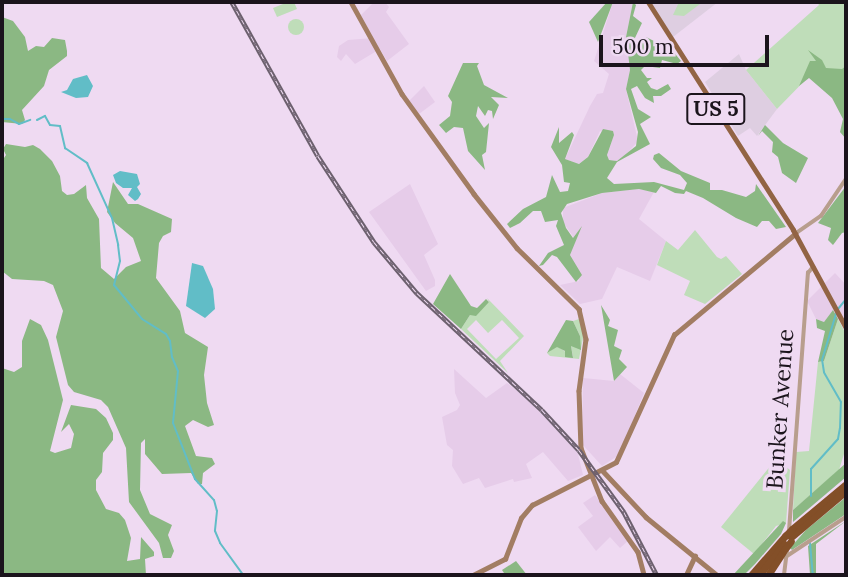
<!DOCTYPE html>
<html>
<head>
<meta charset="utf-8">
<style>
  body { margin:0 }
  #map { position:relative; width:848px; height:577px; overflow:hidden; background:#efdaf2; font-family:Lora,serif }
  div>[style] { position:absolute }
  .built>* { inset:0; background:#e6cce9 }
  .education>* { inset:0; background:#decee1 }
  .green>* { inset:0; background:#bfddb9 }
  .round { border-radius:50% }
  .forest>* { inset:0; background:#8bb883 }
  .water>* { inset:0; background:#61bdc7 }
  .stream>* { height:2px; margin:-1px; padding:0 1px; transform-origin:1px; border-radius:1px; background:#61bdc7 }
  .tertiary>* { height:3.5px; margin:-1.75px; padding:0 1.75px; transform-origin:1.75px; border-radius:1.75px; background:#b89e8d }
  .secondary>* { height:4.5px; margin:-2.25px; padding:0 2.25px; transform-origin:2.25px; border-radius:2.25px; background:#a27d63 }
  .primary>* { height:5px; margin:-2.5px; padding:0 2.5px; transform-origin:2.5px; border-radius:2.5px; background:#926444 }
  .motorway>* { height:7px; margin:-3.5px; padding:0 3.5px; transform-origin:3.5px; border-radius:3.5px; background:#834f28 }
  .rail>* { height:4.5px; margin-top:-2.25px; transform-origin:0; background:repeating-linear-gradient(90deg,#efdaf2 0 5px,#6c606e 0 10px); box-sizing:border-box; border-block:2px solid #6c606e }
  .motorway-bridge>* { height:7px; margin:-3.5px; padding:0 3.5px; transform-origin:3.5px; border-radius:3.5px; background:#834f28 }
  span { translate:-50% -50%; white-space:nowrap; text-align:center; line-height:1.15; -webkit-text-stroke:7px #efdaf2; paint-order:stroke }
  .shield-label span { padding:2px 5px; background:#efdaf2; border:2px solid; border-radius:5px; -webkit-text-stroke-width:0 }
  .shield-label { font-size:21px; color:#1b141c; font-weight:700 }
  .street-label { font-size:23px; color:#1b141c }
  .frame { position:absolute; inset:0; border:4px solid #1b141c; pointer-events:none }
  .scale { position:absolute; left:599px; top:35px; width:170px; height:32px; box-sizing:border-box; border:4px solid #1b141c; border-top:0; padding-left:9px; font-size:21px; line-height:24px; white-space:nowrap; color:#1b141c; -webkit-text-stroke:5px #efdaf2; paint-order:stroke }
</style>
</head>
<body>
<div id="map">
  <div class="built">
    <i style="clip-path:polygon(374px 2px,385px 2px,389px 7px,386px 12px,409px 44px,387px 61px,380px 49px,355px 64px,346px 54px,341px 61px,337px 57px,339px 46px,348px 40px,373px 38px,361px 15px)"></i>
    <i style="clip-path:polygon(613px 2px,633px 2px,626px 37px,630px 70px,626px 89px,638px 141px,625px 156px,617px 161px,609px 160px,607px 155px,614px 135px,600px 131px,588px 157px,579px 164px,565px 159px,590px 106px,597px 94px,603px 93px,609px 74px,594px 61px)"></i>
    <i style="clip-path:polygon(424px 86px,435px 102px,419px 114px,409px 101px)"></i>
    <i style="clip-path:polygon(410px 184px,438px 244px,424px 255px,435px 280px,435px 286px,426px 291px,369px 212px)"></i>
    <i style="clip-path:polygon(639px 189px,654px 192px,639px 219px,666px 241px,650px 281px,617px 267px,602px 299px,580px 304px,560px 285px,579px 281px,570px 255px,574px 238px,563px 222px,563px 208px,602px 193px)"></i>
    <i style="clip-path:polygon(835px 273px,846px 285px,846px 334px,833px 311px,824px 322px,816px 319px,807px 301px)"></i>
    <i style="clip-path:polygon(454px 369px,486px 398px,507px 383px,525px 397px,577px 450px,583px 475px,568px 481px,543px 452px,526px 464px,532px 478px,514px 482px,513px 479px,485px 488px,479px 478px,463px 484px,452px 466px,453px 450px,447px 445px,442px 417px,457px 410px,460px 405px,455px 393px)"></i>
    <i style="clip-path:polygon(620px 374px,644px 393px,619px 455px,602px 466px,582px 444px,583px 378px,614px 381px)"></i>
    <i style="clip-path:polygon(595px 495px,629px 540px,620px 548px,610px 537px,596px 551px,578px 527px,593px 516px,583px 503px)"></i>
  </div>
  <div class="education">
    <i style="clip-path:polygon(650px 2px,718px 2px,673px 37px)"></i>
    <i style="clip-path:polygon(739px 54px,746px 70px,777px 109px,757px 136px,750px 128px,738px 136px,705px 82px)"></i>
  </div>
  <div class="green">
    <i style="clip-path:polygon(288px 2px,294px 2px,297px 9px,277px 17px,273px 8px)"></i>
    <i style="clip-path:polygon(679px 2px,694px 2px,700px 4px,684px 16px,673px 15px)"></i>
    <i style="clip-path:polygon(817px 2px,846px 2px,846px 137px,845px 115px,818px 67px,777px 109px,746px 70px,819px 5px)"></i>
    <i class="round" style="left:288px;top:19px;width:16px;height:16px"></i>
    <i style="clip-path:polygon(695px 230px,717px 257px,721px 259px,726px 256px,742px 274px,705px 304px,684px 295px,690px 281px,657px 265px,666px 241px,678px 250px)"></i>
    <i style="clip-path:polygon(evenodd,487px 298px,524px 336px,500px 361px,508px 373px,461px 329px,470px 315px,489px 302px,487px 298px,476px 320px,488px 333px,502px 320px,519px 338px,496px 359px,467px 329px,476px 320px)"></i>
    <i style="clip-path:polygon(577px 312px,584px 333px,579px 359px,550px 356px,547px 353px,557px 346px,573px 357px,571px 346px,579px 341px,580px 336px,573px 321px,579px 319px)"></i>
    <i style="clip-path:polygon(838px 319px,846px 334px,844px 454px,839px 470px,793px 510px,796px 452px,809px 451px,818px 362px,824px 361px)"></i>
    <i style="clip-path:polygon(776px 459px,790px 470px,786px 523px,776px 526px,754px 554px,721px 527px)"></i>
  </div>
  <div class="forest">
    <i style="clip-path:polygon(607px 2px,613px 2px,598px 42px,589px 22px)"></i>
    <i style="clip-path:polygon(633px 2px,636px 5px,633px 16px,642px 23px,634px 40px,638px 43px,646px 37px,660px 44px,660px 52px,663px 54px,672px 50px,681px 61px,677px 64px,662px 60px,660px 68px,645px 66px,641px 70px,647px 78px,652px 78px,647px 82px,651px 88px,657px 90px,668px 84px,671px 89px,661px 96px,653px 96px,654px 103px,645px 98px,637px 86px,631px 89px,638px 109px,651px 117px,640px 124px,650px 144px,617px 162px,607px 178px,614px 184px,654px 182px,684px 190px,687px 183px,680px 175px,661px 168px,653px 159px,654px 155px,659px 153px,681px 171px,710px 183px,710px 190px,722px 190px,746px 197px,755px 191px,756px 184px,786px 227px,776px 229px,769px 221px,762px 221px,757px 227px,736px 218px,703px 198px,686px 191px,684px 194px,675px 193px,661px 186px,656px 193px,639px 189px,602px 193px,567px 204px,561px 213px,566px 228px,573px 238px,582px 226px,570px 255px,582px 275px,576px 282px,557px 257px,552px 255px,543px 265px,539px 266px,548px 253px,564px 245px,556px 226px,558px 220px,545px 222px,541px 211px,533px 211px,520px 223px,510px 228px,507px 224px,523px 209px,546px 197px,552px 175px,560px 192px,568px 191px,570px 183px,564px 182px,562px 165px,551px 147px,559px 127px,559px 143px,572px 132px,574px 135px,565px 159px,579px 164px,588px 157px,603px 129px,613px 131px,614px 135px,607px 155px,609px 160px,617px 161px,636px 146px,638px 132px,626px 89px,630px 70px,626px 37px)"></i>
    <i style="clip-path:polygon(2px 17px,13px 21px,25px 37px,28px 51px,36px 46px,44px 47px,52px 38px,65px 40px,67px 51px,67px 56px,49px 70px,44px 86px,22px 110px,25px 120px,22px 124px,2px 122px)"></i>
    <i style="clip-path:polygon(808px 50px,822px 60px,826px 68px,842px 69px,846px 66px,846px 139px,840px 132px,843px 119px,832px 98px,809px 78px,799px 86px,810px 61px,816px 61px)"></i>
    <i style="clip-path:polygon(463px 63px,479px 63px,477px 66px,484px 85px,508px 98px,491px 97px,499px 105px,493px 119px,492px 111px,488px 110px,485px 116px,478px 106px,476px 116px,484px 128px,489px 123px,486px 152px,482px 155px,485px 170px,468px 151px,463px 128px,454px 127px,446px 133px,439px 125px,450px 116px,452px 102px,448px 96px)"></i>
    <i style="clip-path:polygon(765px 125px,783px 143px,808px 158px,796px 183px,782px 173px,778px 157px,772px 152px,773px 142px,762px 131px,758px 136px)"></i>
    <i style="clip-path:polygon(6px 144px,25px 147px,33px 145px,40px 149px,52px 161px,60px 176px,62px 191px,67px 195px,74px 194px,86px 185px,87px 198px,99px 219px,101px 268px,114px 279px,126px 267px,141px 261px,133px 238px,115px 223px,107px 212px,113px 182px,128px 204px,138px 204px,172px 219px,171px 232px,163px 236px,159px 243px,156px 278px,180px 311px,185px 333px,208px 347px,204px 375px,207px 403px,214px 425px,208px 427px,193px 420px,185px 426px,196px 456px,212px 458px,215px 464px,203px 473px,202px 484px,198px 484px,191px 473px,162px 474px,145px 454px,145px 439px,141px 443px,140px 490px,150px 514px,172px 525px,168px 535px,174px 551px,171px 558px,163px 558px,159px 543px,129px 502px,126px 448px,108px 407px,101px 400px,74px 392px,68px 385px,56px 337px,63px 311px,53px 285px,44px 281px,12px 279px,2px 271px,2px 161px,6px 155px,3px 149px)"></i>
    <i style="clip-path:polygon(846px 186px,846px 232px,842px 233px,833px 245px,828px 240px,831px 228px,818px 223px)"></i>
    <i style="clip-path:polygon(450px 274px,471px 306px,477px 308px,486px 299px,489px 302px,476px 316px,470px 315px,461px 329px,433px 304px)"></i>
    <i style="clip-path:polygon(601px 305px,610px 320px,608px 326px,618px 330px,614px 346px,622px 350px,619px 359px,627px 367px,614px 381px)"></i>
    <i style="clip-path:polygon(833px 310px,838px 319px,824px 361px,818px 362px,825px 331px,817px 328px,816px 319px,824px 322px)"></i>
    <i style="clip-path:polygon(30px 319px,41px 325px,48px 340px,63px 400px,50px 451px,55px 453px,71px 448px,74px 434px,69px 424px,61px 432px,71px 405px,96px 409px,106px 418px,113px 433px,113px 440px,103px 453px,102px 472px,96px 480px,96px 490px,106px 509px,119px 513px,125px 520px,131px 538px,127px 561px,140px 559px,141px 537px,154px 552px,154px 556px,145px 559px,146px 575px,2px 575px,2px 368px,14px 372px,22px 367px,22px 341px)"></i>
    <i style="clip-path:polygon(566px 320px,573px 321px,580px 336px,581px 350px,571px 346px,573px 358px,565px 357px,565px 351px,557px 347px,547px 353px)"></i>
    <i style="clip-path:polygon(846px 463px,846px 477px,793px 522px,793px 510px)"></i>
    <i style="clip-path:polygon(846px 497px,846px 514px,792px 550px,790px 548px,806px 530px)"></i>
    <i style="clip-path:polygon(783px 521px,786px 523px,781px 534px,755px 564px,744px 575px,733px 575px)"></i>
    <i style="clip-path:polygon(846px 521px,816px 544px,816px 575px,810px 575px,808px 546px)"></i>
    <i style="clip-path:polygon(516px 561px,527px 575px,504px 573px,502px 570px)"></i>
  </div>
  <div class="water">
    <i style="clip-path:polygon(87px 75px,93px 86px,88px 97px,76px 98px,61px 92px,67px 90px,73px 79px)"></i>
    <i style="clip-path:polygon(120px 171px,137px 174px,140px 184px,137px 187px,141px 194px,138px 199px,135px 201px,128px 195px,132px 188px,123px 188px,116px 183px,113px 175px)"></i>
    <i style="clip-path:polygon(192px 263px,203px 266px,213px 289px,215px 309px,205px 318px,186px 306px)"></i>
  </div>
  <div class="stream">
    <i style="left:2px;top:119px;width:8px"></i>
    <i style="left:10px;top:119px;width:10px;rotate:29deg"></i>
    <i style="left:19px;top:124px;width:12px;rotate:-20deg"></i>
    <i style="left:37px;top:120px;width:9px;rotate:-27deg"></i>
    <i style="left:45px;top:116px;width:10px;rotate:61deg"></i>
    <i style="left:50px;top:125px;width:10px;rotate:6deg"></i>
    <i style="left:60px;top:126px;width:23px;rotate:77deg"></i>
    <i style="left:65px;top:148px;width:27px;rotate:34deg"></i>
    <i style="left:87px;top:163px;width:60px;rotate:65.6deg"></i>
    <i style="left:112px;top:218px;width:28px;rotate:77deg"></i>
    <i style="left:118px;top:245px;width:16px;rotate:83deg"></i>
    <i style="left:120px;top:261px;width:25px;rotate:104deg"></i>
    <i style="left:114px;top:285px;width:44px;rotate:50.5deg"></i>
    <i style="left:142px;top:319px;width:28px;rotate:32deg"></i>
    <i style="left:166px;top:334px;width:8px;rotate:60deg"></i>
    <i style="left:170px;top:341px;width:16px;rotate:83deg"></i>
    <i style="left:172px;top:357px;width:15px;rotate:67deg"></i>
    <i style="left:178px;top:371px;width:52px;rotate:95.5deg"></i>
    <i style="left:173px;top:423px;width:60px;rotate:68.6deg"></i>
    <i style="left:195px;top:479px;width:28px;rotate:48deg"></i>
    <i style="left:214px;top:500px;width:11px;rotate:75deg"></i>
    <i style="left:217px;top:511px;width:20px;rotate:96deg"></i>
    <i style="left:215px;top:531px;width:13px;rotate:67deg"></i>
    <i style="left:220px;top:543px;width:39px;rotate:54deg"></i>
    <i style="left:838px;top:309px;width:13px;rotate:-51deg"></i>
    <i style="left:811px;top:496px;width:27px;rotate:-90deg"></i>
    <i style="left:811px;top:469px;width:40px;rotate:-48deg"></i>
    <i style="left:838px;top:439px;width:11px;rotate:-80deg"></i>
    <i style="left:840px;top:428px;width:26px;rotate:-88deg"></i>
    <i style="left:841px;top:402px;width:34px;rotate:-120deg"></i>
    <i style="left:824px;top:372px;width:12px;rotate:-99deg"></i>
    <i style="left:822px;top:360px;width:48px;rotate:-73.1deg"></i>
    <i style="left:810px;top:543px;width:32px;rotate:85deg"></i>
  </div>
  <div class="tertiary">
    <i style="left:795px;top:234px;width:32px;rotate:-35deg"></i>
    <i style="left:821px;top:216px;width:45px;rotate:-56deg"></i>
    <i style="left:789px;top:531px;width:259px;rotate:-85.8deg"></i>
    <i style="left:808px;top:273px;width:8px;rotate:-50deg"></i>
    <i style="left:787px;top:556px;width:71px;rotate:-33.5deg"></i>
    <i style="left:784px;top:575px;width:25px;rotate:-83deg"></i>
  </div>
  <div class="secondary">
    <i style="left:351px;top:2px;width:105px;rotate:61deg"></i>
    <i style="left:402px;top:94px;width:123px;rotate:54.2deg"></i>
    <i style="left:474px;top:194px;width:69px;rotate:51.5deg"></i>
    <i style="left:517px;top:248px;width:87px;rotate:44.5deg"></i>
    <i style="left:579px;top:309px;width:31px;rotate:77deg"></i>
    <i style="left:586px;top:339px;width:52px;rotate:97.7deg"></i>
    <i style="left:579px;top:391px;width:57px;rotate:88deg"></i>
    <i style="left:581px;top:448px;width:57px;rotate:68.4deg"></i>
    <i style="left:602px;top:501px;width:62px;rotate:54.8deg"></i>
    <i style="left:638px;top:552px;width:24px;rotate:75deg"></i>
    <i style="left:603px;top:471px;width:63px;rotate:46.9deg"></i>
    <i style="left:646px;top:517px;width:92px;rotate:39.2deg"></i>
    <i style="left:473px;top:575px;width:36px;rotate:-27deg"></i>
    <i style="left:505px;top:559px;width:44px;rotate:-68.7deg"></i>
    <i style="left:521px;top:518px;width:17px;rotate:-50deg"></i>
    <i style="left:532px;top:505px;width:94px;rotate:-27.1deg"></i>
    <i style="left:616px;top:462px;width:140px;rotate:-65.5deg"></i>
    <i style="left:674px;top:335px;width:158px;rotate:-39.9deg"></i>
    <i style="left:686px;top:575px;width:21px;rotate:-65deg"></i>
  </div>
  <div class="primary">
    <i style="left:648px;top:2px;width:270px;rotate:57.5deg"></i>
    <i style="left:793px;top:230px;width:111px;rotate:61.6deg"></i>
  </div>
  <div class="motorway">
    <i style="left:792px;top:529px;width:70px;rotate:-39.8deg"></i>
    <i style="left:791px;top:537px;width:72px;rotate:-39.9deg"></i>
    <i style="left:751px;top:575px;width:52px;rotate:-48.9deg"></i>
    <i style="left:759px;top:575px;width:40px;rotate:-51deg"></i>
    <i style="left:768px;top:575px;width:27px;rotate:-57deg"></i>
  </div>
  <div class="rail">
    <i style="left:232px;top:2px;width:176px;rotate:60.8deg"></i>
    <i style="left:318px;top:156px;width:103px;rotate:56.9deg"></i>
    <i style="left:374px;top:242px;width:67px;rotate:49.9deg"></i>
    <i style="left:417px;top:293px;width:171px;rotate:43.1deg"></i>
    <i style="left:542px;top:410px;width:54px;rotate:47.2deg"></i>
    <i style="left:579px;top:450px;width:77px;rotate:54deg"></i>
    <i style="left:624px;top:512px;width:71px;rotate:62.4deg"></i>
  </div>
  <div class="motorway-bridge">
    <i style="left:785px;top:536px;width:10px;rotate:-45deg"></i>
    <i style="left:784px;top:550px;width:11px;rotate:-52deg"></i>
  </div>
  <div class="shield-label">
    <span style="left:716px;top:109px">US 5</span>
  </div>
  <div class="street-label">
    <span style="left:780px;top:409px;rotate:-86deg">Bunker Avenue</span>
  </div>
  <div class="frame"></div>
  <div class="scale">500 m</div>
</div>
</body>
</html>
